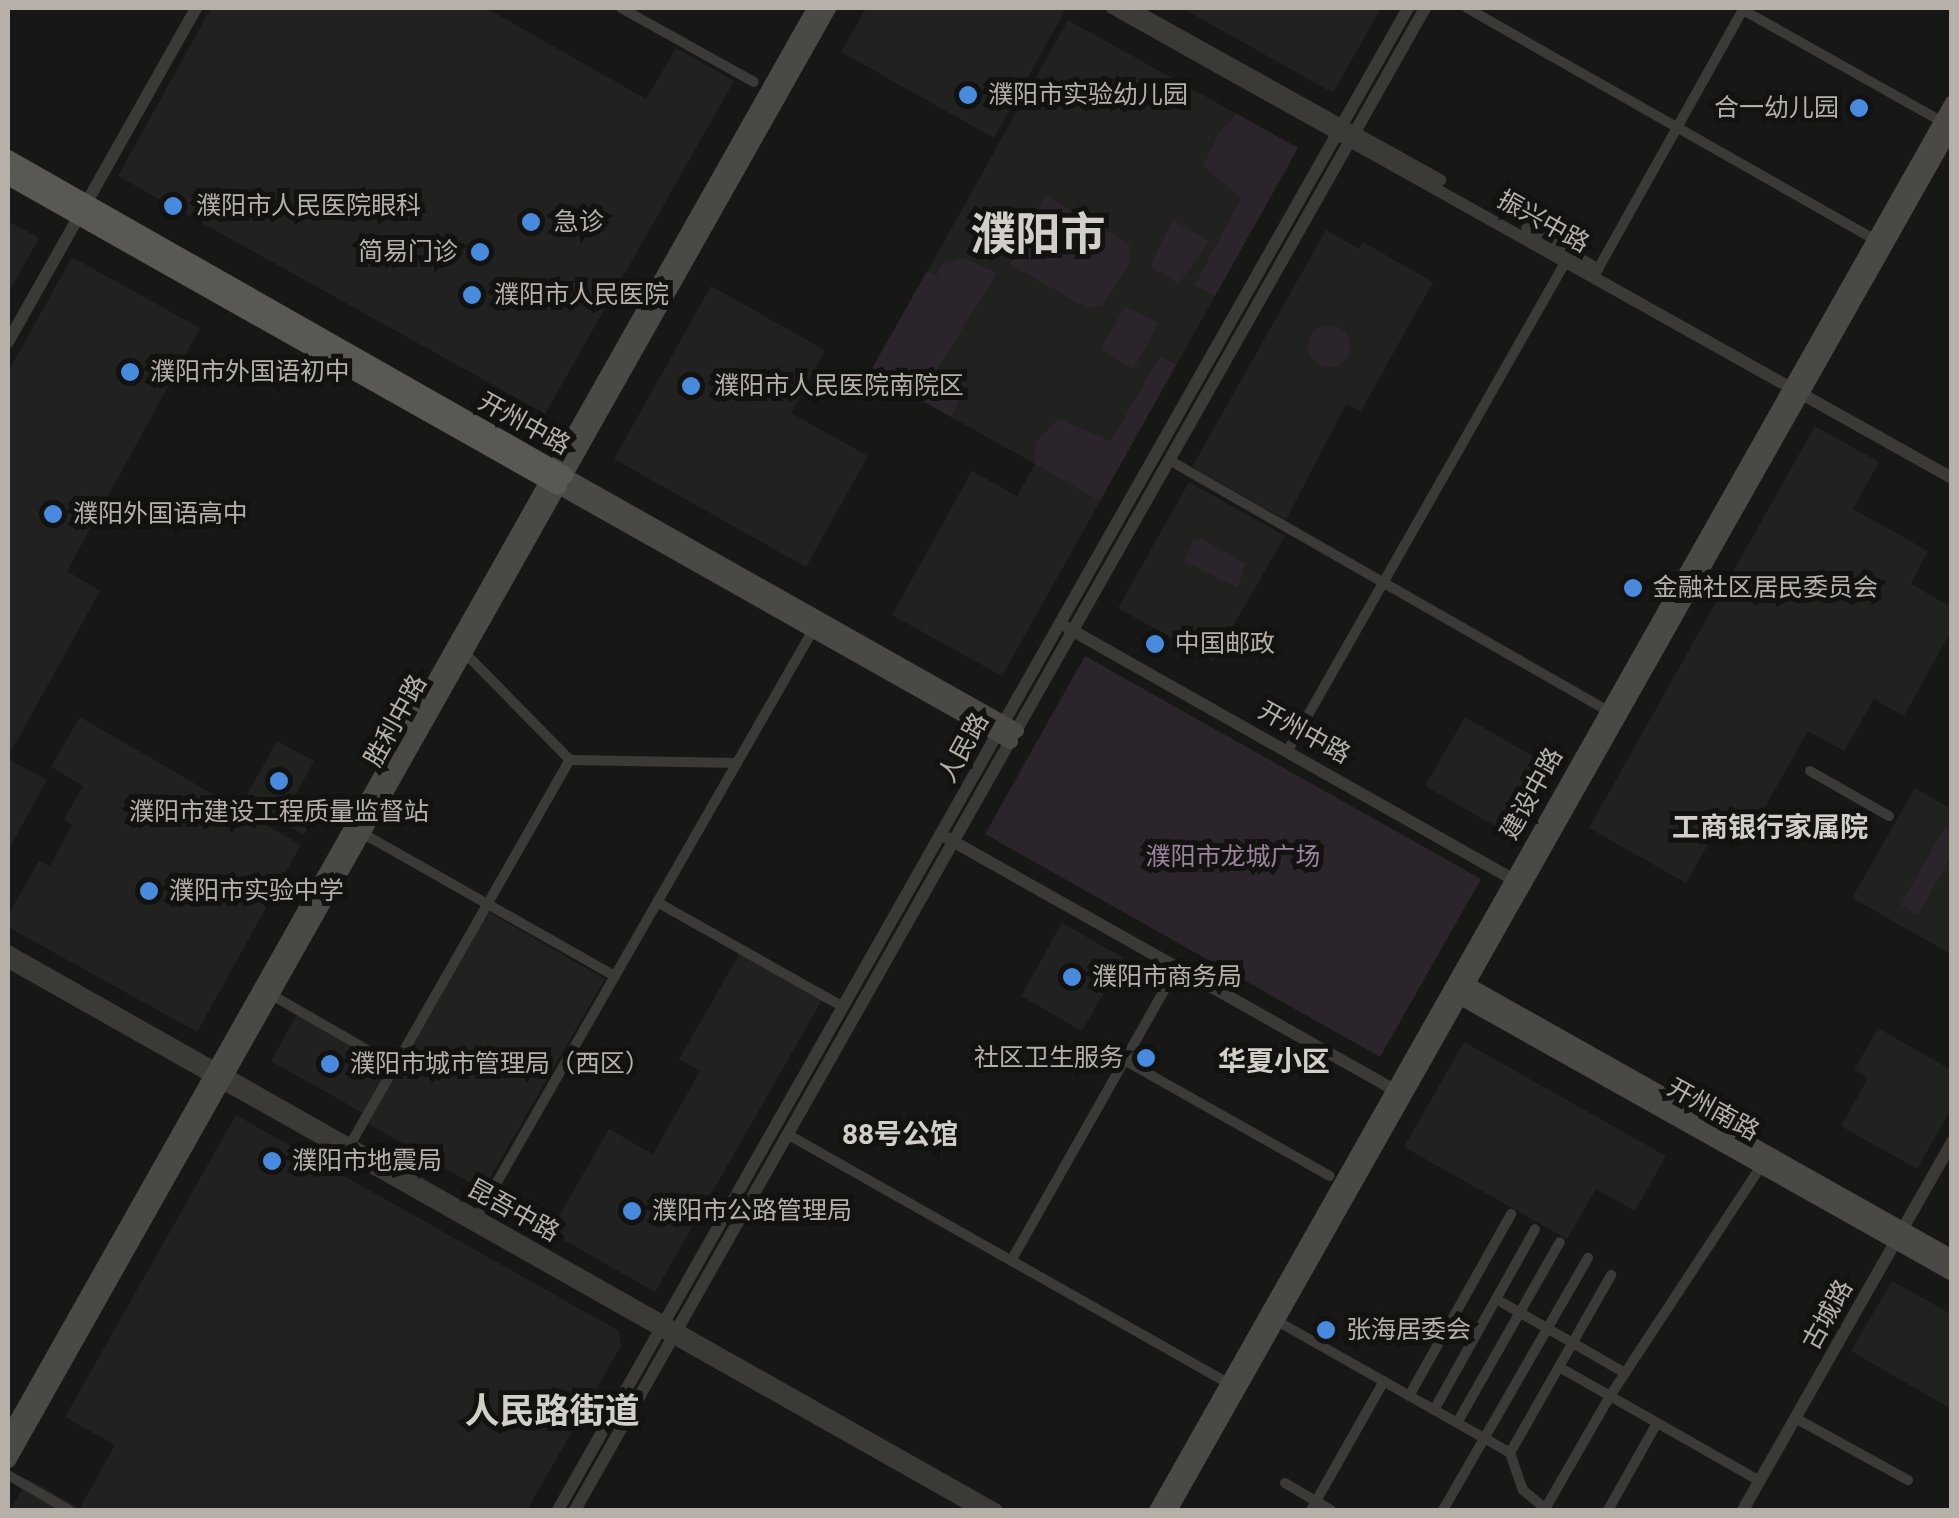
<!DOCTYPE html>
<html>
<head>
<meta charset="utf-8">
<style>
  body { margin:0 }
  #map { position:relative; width:1959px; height:1518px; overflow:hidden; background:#171716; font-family:Roboto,"Noto Sans SC",sans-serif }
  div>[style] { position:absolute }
  .built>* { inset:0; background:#21211f }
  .green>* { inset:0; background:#2c242b }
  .round { border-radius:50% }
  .minor>* { height:10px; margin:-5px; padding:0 5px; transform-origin:5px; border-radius:5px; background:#3c3a37 }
  .tertiary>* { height:12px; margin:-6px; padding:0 6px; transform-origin:6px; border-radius:6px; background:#3c3a37 }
  .secondary>* { height:15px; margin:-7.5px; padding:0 7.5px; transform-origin:7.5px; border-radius:7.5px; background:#4b4945 }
  .primary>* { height:18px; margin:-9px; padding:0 9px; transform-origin:9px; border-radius:9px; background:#5a5853 }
  .dots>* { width:28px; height:28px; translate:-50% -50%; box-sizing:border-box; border:5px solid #121211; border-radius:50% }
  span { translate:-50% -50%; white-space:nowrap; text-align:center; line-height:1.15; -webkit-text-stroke:10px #121211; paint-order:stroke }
  .poi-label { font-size:25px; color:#b6b0a9 }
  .left { translate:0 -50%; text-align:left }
  .right { translate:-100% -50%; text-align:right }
  .street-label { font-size:25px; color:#b6b0a9 }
  .park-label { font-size:25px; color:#9d829f }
  .neighbourhood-label { font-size:28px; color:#d2cfc9; font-weight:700 }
  .district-label { font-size:35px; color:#d2cfc9; font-weight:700 }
  .town-label { font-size:45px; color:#d2cfc9; font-weight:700 }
  .frame { position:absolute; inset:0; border:10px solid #b6b0a9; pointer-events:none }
</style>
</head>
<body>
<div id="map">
  <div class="built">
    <i style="clip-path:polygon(211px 8px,486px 8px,646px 99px,676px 48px,734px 81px,545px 414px,118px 176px)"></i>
    <i style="clip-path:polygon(866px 8px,1064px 8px,1066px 9px,994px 138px,841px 52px)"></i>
    <i style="clip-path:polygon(1182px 8px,1381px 8px,1333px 93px)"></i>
    <i style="clip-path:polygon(1068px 20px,1298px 148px,1002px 676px,892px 615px,972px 471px,1017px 496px,1035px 464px,871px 372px)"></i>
    <i style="clip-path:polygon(8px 221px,39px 238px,8px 294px)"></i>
    <i style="clip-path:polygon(1326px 230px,1359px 249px,1363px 242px,1433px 282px,1361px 411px,1346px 404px,1286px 520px,1192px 467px)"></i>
    <i style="clip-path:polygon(72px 257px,200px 328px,67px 571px,100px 591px,8px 757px,8px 372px)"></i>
    <i style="clip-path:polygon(711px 286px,825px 350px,791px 413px,868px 456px,806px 567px,614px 459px)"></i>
    <i style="clip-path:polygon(1815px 426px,1879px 462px,1853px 509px,1928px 551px,1911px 584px,1951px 607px,1951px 631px,1904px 716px,1874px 699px,1844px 751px,1808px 731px,1757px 821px,1730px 806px,1686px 883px,1589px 828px)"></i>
    <i style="clip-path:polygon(1189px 482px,1285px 536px,1213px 661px,1118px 608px)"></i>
    <i style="clip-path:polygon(80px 717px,301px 845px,197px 1032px,8px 927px,8px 915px,39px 861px,50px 866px,72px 825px,64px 819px,83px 786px,51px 767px)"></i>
    <i style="clip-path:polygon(1465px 717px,1541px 761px,1502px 830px,1425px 786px)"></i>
    <i style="clip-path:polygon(277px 741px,314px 761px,288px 809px,311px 822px,304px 835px,244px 800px)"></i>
    <i style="clip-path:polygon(8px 759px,47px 780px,8px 851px)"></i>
    <i style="clip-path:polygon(1915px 788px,1951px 809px,1951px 954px,1852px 898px)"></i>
    <i style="clip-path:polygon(487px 911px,605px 979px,483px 1190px,366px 1122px)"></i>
    <i style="clip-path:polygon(1062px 923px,1124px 958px,1082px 1031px,1021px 996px)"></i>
    <i style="clip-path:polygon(740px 953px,822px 1000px,655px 1292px,550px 1232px,609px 1129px,653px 1154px,700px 1071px,679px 1059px)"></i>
    <i style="clip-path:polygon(297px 1014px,389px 1066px,363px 1113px,271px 1061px)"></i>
    <i style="clip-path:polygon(1878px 1028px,1951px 1070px,1951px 1109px,1917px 1169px,1841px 1126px,1868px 1078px,1854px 1070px)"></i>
    <i style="clip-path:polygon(1464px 1042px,1666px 1156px,1635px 1211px,1596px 1189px,1567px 1239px,1404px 1147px)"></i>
    <i style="clip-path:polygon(236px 1115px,619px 1331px,621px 1346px,527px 1510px,10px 1510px,28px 1479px,80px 1508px,115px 1445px,65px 1417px)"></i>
    <i style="clip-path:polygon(1892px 1281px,1951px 1314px,1951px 1409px,1851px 1351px)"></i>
  </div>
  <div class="green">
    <i style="clip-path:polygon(1237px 114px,1298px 148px,1215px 296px,1195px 285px,1241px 198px,1203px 166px,1219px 132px)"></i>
    <i style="clip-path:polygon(1045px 195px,1129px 244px,1131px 261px,1102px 306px,1086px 308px,1010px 264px)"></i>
    <i style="clip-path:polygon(1173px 220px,1208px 241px,1179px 284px,1150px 266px)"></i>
    <i style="clip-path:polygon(964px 258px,997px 273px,928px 384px,959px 401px,951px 417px,870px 372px,927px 271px,936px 276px,942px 265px)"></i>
    <i style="clip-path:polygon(1125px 306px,1159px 323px,1133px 370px,1101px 349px)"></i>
    <i class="round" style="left:1308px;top:325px;width:42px;height:42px"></i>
    <i style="clip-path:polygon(1160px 356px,1176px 365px,1100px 501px,1035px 464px,1035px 443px,1058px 419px,1111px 441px)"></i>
    <i style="clip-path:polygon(1202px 539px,1245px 564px,1238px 588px,1184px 561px,1193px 541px)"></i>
    <i style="clip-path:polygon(1085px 656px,1481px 879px,1380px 1057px,985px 834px)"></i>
    <i style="clip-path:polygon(1944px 828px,1951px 832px,1951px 856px,1918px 915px,1901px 905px)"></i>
  </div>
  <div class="minor">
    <i style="left:621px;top:8px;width:152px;rotate:29.1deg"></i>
    <i style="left:1467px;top:8px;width:468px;rotate:29.6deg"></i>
    <i style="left:1743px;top:10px;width:227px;rotate:29.3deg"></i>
    <i style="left:1598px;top:269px;width:299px;rotate:-60.8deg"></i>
    <i style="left:1169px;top:460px;width:506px;rotate:29.76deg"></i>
    <i style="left:464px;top:652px;width:151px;rotate:45.5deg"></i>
    <i style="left:570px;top:760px;width:167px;rotate:1deg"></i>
    <i style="left:1287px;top:752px;width:565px;rotate:-60.39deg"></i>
    <i style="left:1810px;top:771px;width:91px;rotate:29.7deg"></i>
    <i style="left:362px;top:833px;width:291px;rotate:29.5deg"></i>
    <i style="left:657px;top:902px;width:214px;rotate:29.4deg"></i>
    <i style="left:270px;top:994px;width:144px;rotate:29.9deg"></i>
    <i style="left:1124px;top:1060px;width:236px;rotate:29.4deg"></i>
    <i style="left:787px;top:1134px;width:506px;rotate:29.45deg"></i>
    <i style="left:350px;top:1145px;width:443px;rotate:-60.3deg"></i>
    <i style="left:477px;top:1217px;width:676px;rotate:-60.21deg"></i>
    <i style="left:1011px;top:1261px;width:338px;rotate:-60.5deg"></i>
    <i style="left:1496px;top:1299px;width:149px;rotate:29.8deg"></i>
    <i style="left:1277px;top:1321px;width:268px;rotate:29.5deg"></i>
    <i style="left:1510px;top:1453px;width:39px;rotate:71deg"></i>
    <i style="left:1523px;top:1490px;width:31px;rotate:40deg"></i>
    <i style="left:1559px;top:1367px;width:231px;rotate:29.6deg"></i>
    <i style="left:1409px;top:1396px;width:209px;rotate:-60.7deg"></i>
    <i style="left:1434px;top:1410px;width:207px;rotate:-60.8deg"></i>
    <i style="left:1795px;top:1418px;width:129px;rotate:28.8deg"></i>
    <i style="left:1457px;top:1423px;width:208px;rotate:-60.4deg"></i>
    <i style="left:1510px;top:1453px;width:205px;rotate:-60.4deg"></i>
    <i style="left:8px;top:1475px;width:70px;rotate:29.8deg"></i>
    <i style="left:1285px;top:1483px;width:53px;rotate:30.4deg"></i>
    <i style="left:1545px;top:1509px;width:130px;rotate:-60.1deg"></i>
    <i style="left:1610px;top:1396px;width:275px;rotate:-56.7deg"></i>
    <i style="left:1311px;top:1510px;width:148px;rotate:-60.5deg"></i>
    <i style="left:1443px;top:1510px;width:291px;rotate:-60.1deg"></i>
    <i style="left:1608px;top:1510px;width:100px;rotate:-60.6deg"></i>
  </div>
  <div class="tertiary">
    <i style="left:1112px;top:8px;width:963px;rotate:29.23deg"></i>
    <i style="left:1131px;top:8px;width:354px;rotate:29.1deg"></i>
    <i style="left:1527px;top:229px;width:81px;rotate:29.7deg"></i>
    <i style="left:8px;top:342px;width:383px;rotate:-60.6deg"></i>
    <i style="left:1068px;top:628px;width:520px;rotate:29.47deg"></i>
    <i style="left:947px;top:838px;width:520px;rotate:29.38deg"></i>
    <i style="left:8px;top:951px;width:1136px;rotate:29.48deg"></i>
    <i style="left:8px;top:962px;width:1114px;rotate:29.46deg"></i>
    <i style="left:558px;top:1510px;width:1726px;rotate:-60.49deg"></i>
    <i style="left:575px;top:1510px;width:1726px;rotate:-60.49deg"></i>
    <i style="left:1743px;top:1510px;width:423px;rotate:-60.4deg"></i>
  </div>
  <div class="secondary">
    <i style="left:564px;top:475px;width:519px;rotate:29.43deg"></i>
    <i style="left:558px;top:486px;width:519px;rotate:29.43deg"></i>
    <i style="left:1458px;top:979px;width:567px;rotate:29.37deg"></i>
    <i style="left:1453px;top:993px;width:572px;rotate:29.3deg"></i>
    <i style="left:8px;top:1435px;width:1639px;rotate:-60.54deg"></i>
    <i style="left:8px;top:1460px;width:1668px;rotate:-60.54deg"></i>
    <i style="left:1156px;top:1510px;width:1617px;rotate:-60.52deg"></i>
    <i style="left:1169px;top:1510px;width:1590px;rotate:-60.5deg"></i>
  </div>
  <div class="primary">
    <i style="left:8px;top:159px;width:640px;rotate:29.61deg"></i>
    <i style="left:8px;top:176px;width:631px;rotate:29.41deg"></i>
  </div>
  <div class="dots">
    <i style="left:968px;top:95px;background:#478ade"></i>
    <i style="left:1859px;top:108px;background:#478ade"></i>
    <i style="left:173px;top:206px;background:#478ade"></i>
    <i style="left:531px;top:222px;background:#478ade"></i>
    <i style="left:480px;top:252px;background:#478ade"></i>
    <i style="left:472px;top:295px;background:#478ade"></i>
    <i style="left:130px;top:372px;background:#478ade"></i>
    <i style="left:691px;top:386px;background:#478ade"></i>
    <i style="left:53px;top:514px;background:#478ade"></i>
    <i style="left:1633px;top:588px;background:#478ade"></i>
    <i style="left:1155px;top:644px;background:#478ade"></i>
    <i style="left:279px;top:781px;background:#478ade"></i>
    <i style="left:149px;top:891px;background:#478ade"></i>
    <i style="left:1072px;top:977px;background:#478ade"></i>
    <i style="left:1146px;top:1058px;background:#478ade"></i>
    <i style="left:330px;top:1064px;background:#478ade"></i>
    <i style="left:272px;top:1161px;background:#478ade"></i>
    <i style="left:632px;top:1211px;background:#478ade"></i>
    <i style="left:1326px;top:1330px;background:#478ade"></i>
  </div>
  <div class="poi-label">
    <span class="left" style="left:988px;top:95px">濮阳市实验幼儿园</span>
    <span class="right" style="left:1839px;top:108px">合一幼儿园</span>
    <span class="left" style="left:196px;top:206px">濮阳市人民医院眼科</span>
    <span class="left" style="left:554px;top:222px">急诊</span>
    <span class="right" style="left:458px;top:252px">简易门诊</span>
    <span class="left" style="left:494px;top:295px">濮阳市人民医院</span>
    <span class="left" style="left:150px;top:372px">濮阳市外国语初中</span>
    <span class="left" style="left:714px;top:386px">濮阳市人民医院南院区</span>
    <span class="left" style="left:73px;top:514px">濮阳外国语高中</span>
    <span class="left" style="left:1653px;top:588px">金融社区居民委员会</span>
    <span class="left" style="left:1175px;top:644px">中国邮政</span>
    <span style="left:279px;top:812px">濮阳市建设工程质量监督站</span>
    <span class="left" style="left:169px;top:891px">濮阳市实验中学</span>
    <span class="left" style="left:1092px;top:977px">濮阳市商务局</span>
    <span class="right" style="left:1124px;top:1058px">社区卫生服务</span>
    <span class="left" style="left:350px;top:1064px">濮阳市城市管理局（西区）</span>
    <span class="left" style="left:292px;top:1161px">濮阳市地震局</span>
    <span class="left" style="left:652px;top:1211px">濮阳市公路管理局</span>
    <span class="left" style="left:1346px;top:1330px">张海居委会</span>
  </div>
  <div class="street-label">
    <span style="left:1543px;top:222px;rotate:29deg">振兴中路</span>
    <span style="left:524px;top:424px;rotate:29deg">开州中路</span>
    <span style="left:396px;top:721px;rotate:-61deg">胜利中路</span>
    <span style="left:1304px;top:733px;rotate:29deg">开州中路</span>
    <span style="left:964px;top:748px;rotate:-61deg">人民路</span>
    <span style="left:1532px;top:794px;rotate:-61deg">建设中路</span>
    <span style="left:1713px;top:1110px;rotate:29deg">开州南路</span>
    <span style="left:513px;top:1211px;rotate:29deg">昆吾中路</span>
    <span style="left:1828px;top:1315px;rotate:-61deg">古城路</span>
  </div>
  <div class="park-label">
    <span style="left:1233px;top:857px">濮阳市龙城广场</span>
  </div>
  <div class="neighbourhood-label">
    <span style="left:1770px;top:828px">工商银行家属院</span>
    <span style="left:1274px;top:1062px">华夏小区</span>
    <span style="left:900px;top:1135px">88号公馆</span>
  </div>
  <div class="district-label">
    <span style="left:552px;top:1412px">人民路街道</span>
  </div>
  <div class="town-label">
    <span style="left:1038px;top:235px">濮阳市</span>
  </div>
  <div class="frame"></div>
</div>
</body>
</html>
